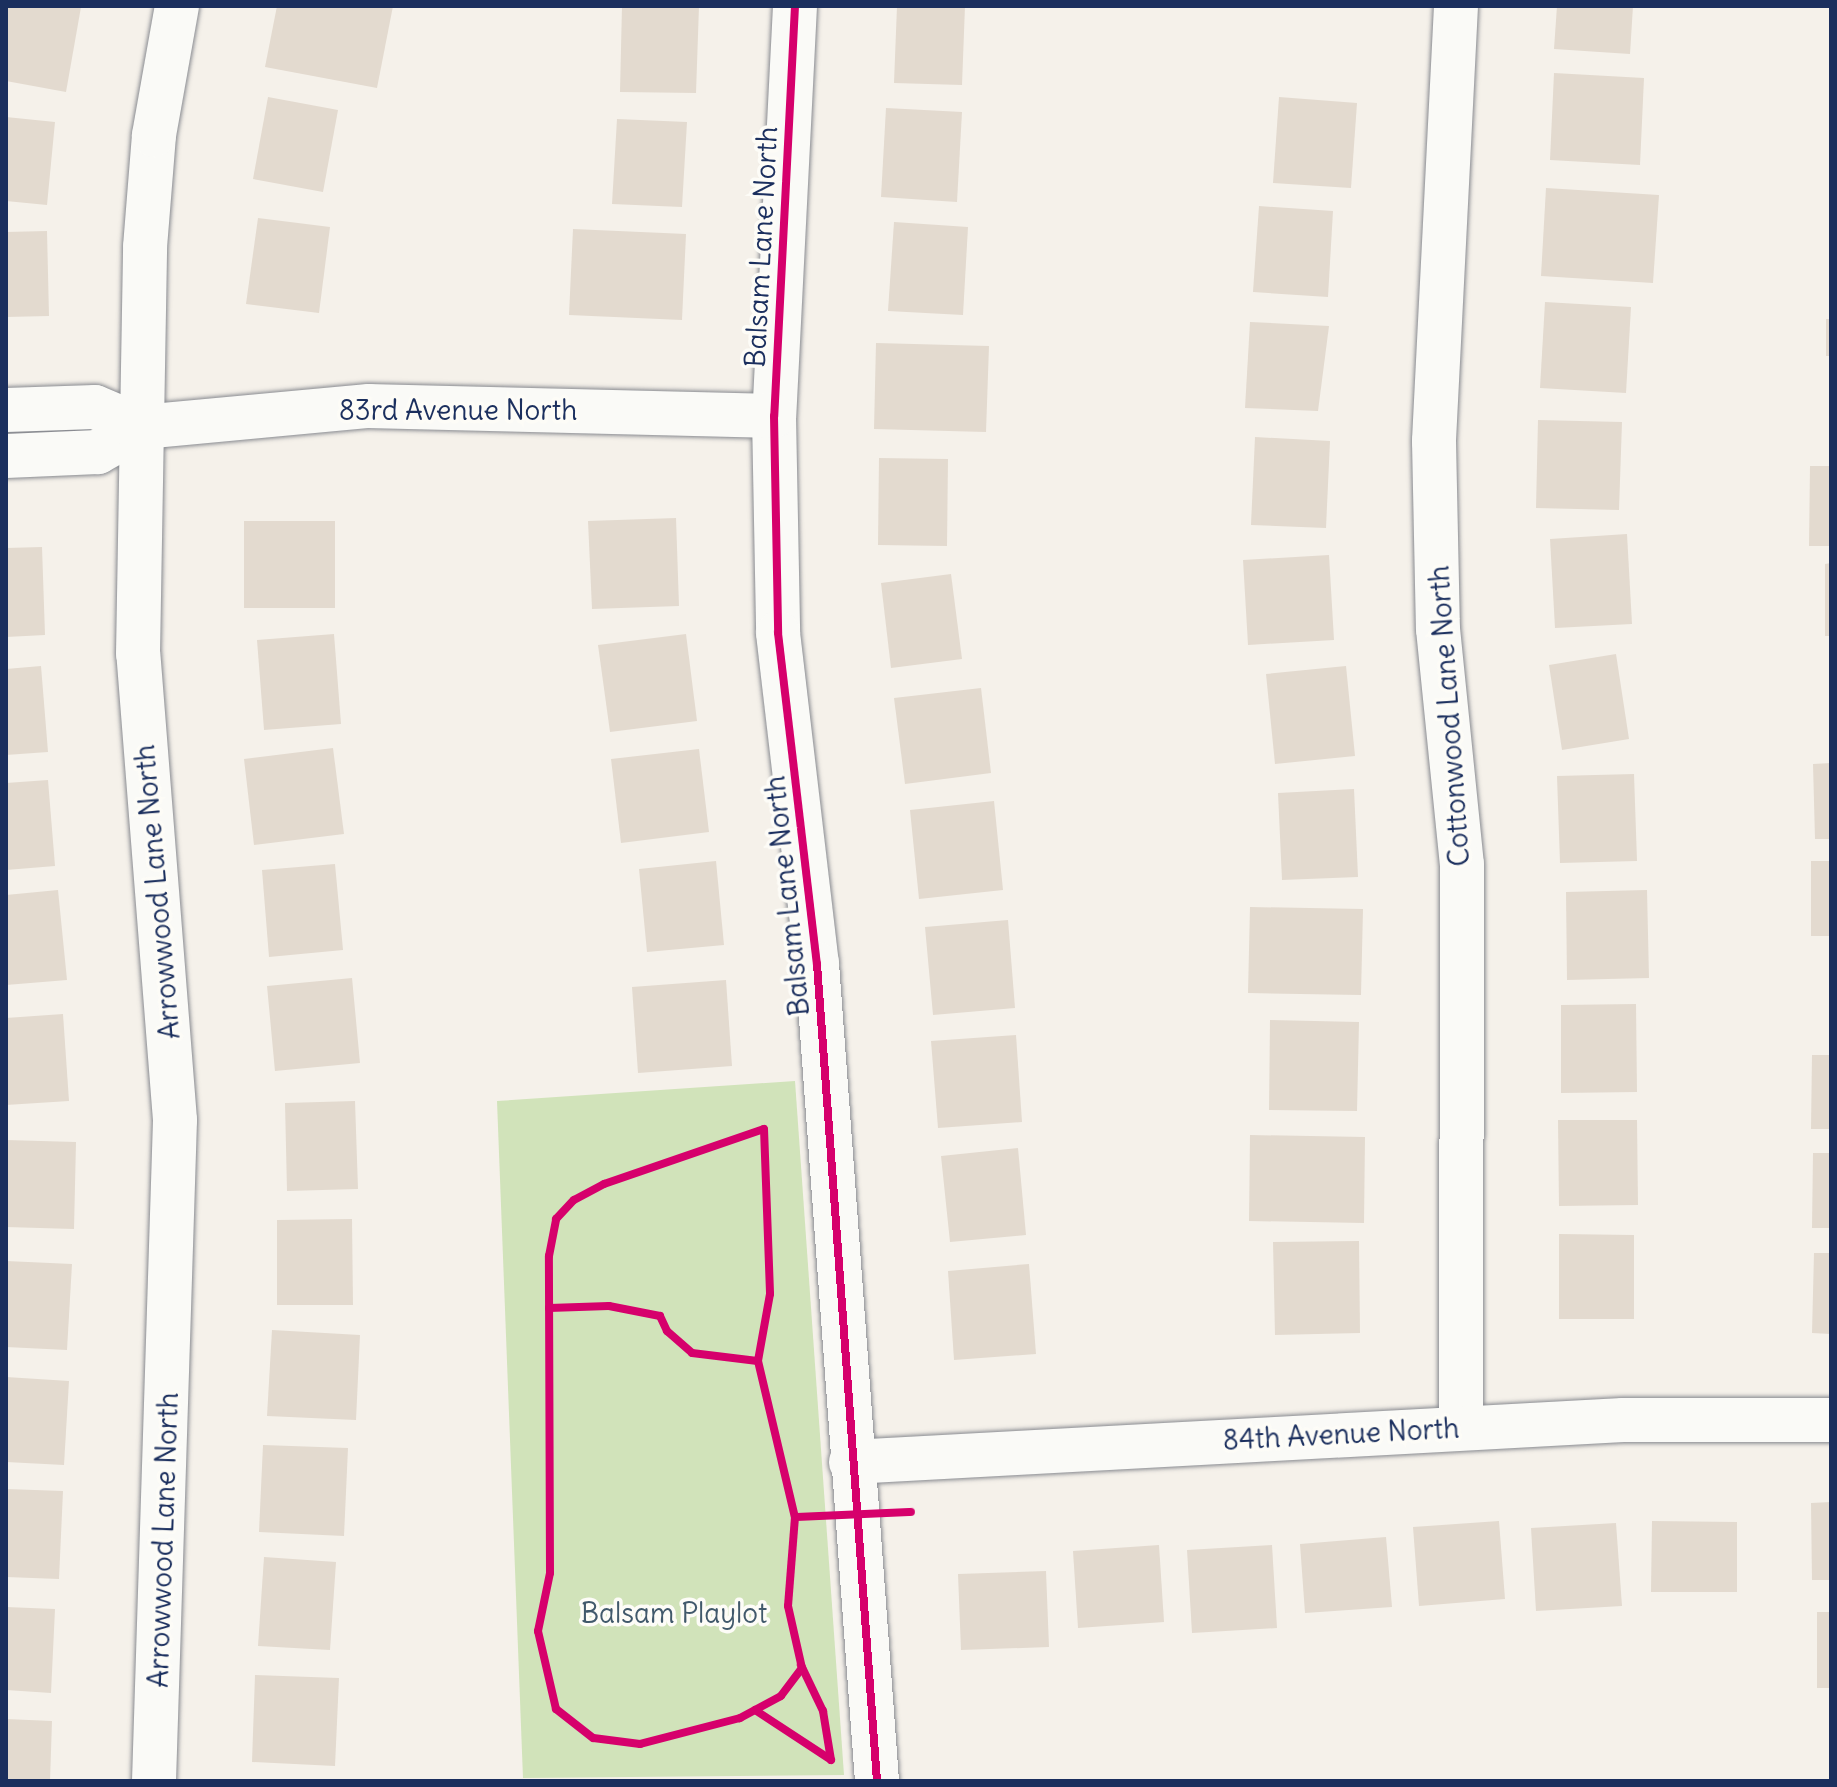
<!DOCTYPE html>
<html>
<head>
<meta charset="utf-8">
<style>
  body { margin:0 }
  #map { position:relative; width:1837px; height:1787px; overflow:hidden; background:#f5f1ea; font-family:Delius,sans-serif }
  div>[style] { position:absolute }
  .green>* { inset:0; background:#d1e3ba }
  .building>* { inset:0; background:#e3dacf }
  .roads { filter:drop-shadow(0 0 2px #898b91) drop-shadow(0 0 2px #898b91) }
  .minor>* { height:44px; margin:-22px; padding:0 22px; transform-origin:22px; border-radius:22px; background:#fafaf7 }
  .cycleway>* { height:8px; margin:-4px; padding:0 4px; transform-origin:4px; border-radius:4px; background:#d6006c }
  span { translate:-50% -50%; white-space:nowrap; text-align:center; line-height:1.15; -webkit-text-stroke:7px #fdfcf7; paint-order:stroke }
  .street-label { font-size:28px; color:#1b2f5e }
  .park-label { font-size:28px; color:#41596b }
  .frame { position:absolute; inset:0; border:8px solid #1b2f5e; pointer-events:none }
</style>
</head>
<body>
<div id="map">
  <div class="green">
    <i style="clip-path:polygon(795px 1081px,844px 1775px,523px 1778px,497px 1101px)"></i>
  </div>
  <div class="building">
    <i style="clip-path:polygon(6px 6px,81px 7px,66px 92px,6px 81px)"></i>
    <i style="clip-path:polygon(277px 6px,393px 6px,377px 88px,265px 67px)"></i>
    <i style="clip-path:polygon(622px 6px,699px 6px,696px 93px,620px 92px)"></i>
    <i style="clip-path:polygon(897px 6px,965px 6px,962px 85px,894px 83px)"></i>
    <i style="clip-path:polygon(1557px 6px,1633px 6px,1630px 54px,1554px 49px)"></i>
    <i style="clip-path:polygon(1554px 73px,1644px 78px,1640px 165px,1550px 160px)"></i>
    <i style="clip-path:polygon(268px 97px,338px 110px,323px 192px,253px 179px)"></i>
    <i style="clip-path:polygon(1279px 97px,1357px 103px,1351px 188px,1273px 183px)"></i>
    <i style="clip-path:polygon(886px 108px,962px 112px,957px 202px,881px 197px)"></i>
    <i style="clip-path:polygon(6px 117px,55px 122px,47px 205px,6px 201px)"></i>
    <i style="clip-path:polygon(617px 119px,687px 122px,682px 207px,612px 204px)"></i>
    <i style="clip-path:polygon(1546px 188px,1659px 195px,1653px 283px,1541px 276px)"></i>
    <i style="clip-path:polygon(1259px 206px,1333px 211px,1328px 297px,1253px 292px)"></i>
    <i style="clip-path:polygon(258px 218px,330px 227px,319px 313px,246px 304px)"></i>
    <i style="clip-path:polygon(894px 222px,968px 227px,963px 315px,888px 311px)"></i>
    <i style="clip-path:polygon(573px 229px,686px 234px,682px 320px,569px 315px)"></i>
    <i style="clip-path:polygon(47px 231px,49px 316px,6px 317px,6px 232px)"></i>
    <i style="clip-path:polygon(1545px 302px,1631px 307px,1626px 393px,1540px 388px)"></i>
    <i style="clip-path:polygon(1826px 319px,1831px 319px,1831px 356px,1826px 356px)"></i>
    <i style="clip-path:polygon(1250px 322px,1329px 326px,1318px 411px,1245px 408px)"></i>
    <i style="clip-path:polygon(876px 343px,989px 346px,986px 432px,874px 429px)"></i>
    <i style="clip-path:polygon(1538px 420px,1622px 422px,1619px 510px,1536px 508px)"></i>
    <i style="clip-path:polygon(1255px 437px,1330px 441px,1326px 528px,1251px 525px)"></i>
    <i style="clip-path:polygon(879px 458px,948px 459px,947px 546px,878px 545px)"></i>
    <i style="clip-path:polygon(1810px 466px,1831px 466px,1831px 546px,1809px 546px)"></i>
    <i style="clip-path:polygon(676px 518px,679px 606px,592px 609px,588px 521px)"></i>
    <i style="clip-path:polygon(244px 521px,335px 521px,335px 608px,244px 608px)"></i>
    <i style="clip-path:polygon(1627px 534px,1632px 624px,1555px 628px,1550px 539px)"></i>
    <i style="clip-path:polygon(42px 547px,45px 635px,6px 637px,6px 548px)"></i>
    <i style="clip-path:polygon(1329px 555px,1334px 640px,1248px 645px,1243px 560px)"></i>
    <i style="clip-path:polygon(1831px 563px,1831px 636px,1825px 636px,1825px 564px)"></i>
    <i style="clip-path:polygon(951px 574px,962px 659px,891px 668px,881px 583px)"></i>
    <i style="clip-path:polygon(334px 634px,341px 724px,264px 730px,257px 640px)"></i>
    <i style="clip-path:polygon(686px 634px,697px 721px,610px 732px,598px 645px)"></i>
    <i style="clip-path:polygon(1616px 654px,1629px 739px,1562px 750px,1549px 665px)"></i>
    <i style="clip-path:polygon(41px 666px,48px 752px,6px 755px,6px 669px)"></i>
    <i style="clip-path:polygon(1346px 666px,1355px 756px,1275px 764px,1266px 674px)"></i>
    <i style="clip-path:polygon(981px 688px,991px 773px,905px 784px,894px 698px)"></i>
    <i style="clip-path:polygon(333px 748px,344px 834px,254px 845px,244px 759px)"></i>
    <i style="clip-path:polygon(699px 749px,709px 832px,621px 843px,611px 759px)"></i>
    <i style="clip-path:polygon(1831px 763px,1831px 839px,1815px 839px,1813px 764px)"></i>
    <i style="clip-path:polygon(1634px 774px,1637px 861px,1560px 863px,1557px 776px)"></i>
    <i style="clip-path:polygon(48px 780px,55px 866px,6px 870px,6px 783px)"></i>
    <i style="clip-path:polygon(1354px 789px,1358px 877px,1282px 880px,1278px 793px)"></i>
    <i style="clip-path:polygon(994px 801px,1003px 890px,919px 899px,910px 810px)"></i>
    <i style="clip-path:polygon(716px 861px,724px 945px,647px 952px,639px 869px)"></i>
    <i style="clip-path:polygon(1811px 861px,1831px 861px,1831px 936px,1811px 936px)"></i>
    <i style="clip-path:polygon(335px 864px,343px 950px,269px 957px,262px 870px)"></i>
    <i style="clip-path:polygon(58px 890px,67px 980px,6px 985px,6px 895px)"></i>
    <i style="clip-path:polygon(1647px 890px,1649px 978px,1567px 980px,1566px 892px)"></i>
    <i style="clip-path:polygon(1250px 907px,1363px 909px,1361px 995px,1248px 993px)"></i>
    <i style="clip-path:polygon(1008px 920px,1015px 1008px,933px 1015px,925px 927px)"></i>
    <i style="clip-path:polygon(352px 978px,360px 1063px,275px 1071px,267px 986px)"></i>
    <i style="clip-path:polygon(726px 980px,732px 1066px,638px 1073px,632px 987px)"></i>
    <i style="clip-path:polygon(1636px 1004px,1637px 1092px,1561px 1093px,1561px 1005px)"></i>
    <i style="clip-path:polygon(63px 1014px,69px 1101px,6px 1105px,6px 1018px)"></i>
    <i style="clip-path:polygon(1270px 1020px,1359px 1022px,1357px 1111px,1269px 1110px)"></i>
    <i style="clip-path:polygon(1016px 1035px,1022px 1122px,938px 1128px,931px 1041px)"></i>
    <i style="clip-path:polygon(1812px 1055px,1831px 1055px,1831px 1129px,1811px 1129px)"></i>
    <i style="clip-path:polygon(355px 1101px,358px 1189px,287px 1191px,285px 1103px)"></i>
    <i style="clip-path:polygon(1558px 1120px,1637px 1120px,1638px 1205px,1559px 1206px)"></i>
    <i style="clip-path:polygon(1250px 1135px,1365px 1137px,1364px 1223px,1249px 1221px)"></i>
    <i style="clip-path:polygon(6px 1140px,76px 1142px,74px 1229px,6px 1227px)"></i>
    <i style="clip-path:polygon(1018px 1148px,1026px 1235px,950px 1242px,941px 1156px)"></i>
    <i style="clip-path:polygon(1813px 1153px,1831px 1153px,1831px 1228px,1812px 1228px)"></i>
    <i style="clip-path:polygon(352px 1219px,353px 1305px,277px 1305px,277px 1220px)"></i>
    <i style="clip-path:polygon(1559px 1234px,1634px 1235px,1634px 1319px,1559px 1319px)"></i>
    <i style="clip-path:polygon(1359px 1241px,1360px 1333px,1275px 1335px,1273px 1242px)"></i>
    <i style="clip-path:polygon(1814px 1253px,1831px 1253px,1831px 1334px,1812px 1333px)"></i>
    <i style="clip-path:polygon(6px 1261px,72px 1264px,67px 1350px,6px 1347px)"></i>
    <i style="clip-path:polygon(1029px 1264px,1036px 1354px,954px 1360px,948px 1271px)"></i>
    <i style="clip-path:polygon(272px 1330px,360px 1335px,356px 1420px,267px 1416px)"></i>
    <i style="clip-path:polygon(6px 1377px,69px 1381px,64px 1465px,6px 1462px)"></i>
    <i style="clip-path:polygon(263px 1445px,348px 1448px,344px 1536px,259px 1532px)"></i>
    <i style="clip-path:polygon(6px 1489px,63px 1491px,59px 1579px,6px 1577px)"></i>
    <i style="clip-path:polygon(1831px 1502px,1831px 1580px,1812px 1580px,1811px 1503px)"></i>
    <i style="clip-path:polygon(1499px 1521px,1505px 1599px,1419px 1606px,1413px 1527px)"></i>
    <i style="clip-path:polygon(1652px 1521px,1737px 1522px,1737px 1592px,1651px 1592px)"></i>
    <i style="clip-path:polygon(1616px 1523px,1622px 1606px,1536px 1611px,1531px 1528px)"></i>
    <i style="clip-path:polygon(1386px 1537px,1392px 1607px,1305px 1613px,1300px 1544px)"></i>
    <i style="clip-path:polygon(1159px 1545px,1164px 1622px,1078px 1628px,1073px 1551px)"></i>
    <i style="clip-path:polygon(1272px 1545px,1277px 1628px,1192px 1633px,1187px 1550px)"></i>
    <i style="clip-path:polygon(264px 1557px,336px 1562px,330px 1650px,258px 1646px)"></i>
    <i style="clip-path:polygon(1046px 1571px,1049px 1647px,961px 1650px,958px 1574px)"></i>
    <i style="clip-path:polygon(6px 1607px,55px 1609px,51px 1693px,6px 1690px)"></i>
    <i style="clip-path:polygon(1817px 1612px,1831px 1612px,1831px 1688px,1817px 1688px)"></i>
    <i style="clip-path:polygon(255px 1675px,339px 1678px,335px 1766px,252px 1762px)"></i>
    <i style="clip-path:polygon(6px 1719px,52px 1721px,50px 1781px,6px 1781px)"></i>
  </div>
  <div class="roads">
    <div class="minor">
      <i style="left:795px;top:6px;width:411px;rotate:92.9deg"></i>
      <i style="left:774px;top:416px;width:217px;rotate:88.9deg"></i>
      <i style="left:778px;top:633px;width:333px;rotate:83.3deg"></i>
      <i style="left:817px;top:964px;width:819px;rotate:85.8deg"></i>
      <i style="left:1456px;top:6px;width:436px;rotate:92.9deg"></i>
      <i style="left:1434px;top:441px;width:188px;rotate:88.8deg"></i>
      <i style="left:1438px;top:629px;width:236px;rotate:84.2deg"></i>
      <i style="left:1462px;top:864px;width:563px;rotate:90.1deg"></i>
      <i style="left:6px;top:410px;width:89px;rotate:-1.9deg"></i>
      <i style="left:95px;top:407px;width:51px;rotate:23.1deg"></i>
      <i style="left:142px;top:427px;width:51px;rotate:150.4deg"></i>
      <i style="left:98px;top:452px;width:92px;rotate:177.5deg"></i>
      <i style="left:142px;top:427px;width:228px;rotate:-5.3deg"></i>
      <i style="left:369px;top:406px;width:405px;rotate:1.4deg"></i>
      <i style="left:851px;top:1462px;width:773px;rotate:-3.11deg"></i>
      <i style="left:1623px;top:1420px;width:208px"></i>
      <i style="left:154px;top:1781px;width:661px;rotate:-88.18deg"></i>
      <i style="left:175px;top:1120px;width:467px;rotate:-94.5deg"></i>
      <i style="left:138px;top:654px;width:407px;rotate:-89deg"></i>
      <i style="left:145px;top:247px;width:112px;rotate:-85.4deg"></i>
      <i style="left:154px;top:135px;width:131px;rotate:-79.9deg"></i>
    </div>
  </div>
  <div class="cycleway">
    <i style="left:795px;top:6px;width:411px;rotate:92.9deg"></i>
    <i style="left:774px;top:416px;width:217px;rotate:88.9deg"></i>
    <i style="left:778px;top:633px;width:333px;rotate:83.3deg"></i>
    <i style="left:817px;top:964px;width:819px;rotate:85.8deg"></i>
    <i style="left:764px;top:1129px;width:165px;rotate:87.9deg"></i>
    <i style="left:770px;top:1294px;width:68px;rotate:100.2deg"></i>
    <i style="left:758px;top:1361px;width:160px;rotate:76.7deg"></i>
    <i style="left:795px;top:1517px;width:89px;rotate:94.5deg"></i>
    <i style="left:788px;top:1606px;width:64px;rotate:77.3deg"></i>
    <i style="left:802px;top:1668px;width:35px;rotate:127deg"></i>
    <i style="left:781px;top:1696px;width:47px;rotate:151.8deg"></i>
    <i style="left:740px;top:1718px;width:103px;rotate:165.4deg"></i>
    <i style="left:640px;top:1744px;width:47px;rotate:-172.7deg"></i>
    <i style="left:593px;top:1738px;width:47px;rotate:-141.9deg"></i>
    <i style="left:556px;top:1709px;width:80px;rotate:-103deg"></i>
    <i style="left:538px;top:1631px;width:59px;rotate:-78.3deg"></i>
    <i style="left:550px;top:1573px;width:317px;rotate:-90.2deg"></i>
    <i style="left:549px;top:1256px;width:38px;rotate:-79deg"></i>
    <i style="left:556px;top:1219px;width:26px;rotate:-47deg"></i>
    <i style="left:574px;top:1200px;width:34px;rotate:-28deg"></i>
    <i style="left:604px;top:1184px;width:169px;rotate:-19deg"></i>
    <i style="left:549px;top:1308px;width:60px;rotate:-1.9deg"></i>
    <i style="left:609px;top:1306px;width:52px;rotate:11.1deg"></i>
    <i style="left:660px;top:1316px;width:17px;rotate:65deg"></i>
    <i style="left:667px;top:1331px;width:33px;rotate:41deg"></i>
    <i style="left:692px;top:1353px;width:66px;rotate:6.9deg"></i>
    <i style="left:795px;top:1517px;width:116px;rotate:-2.5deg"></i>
    <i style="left:755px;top:1710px;width:91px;rotate:33.3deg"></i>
    <i style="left:831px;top:1760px;width:50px;rotate:-99.3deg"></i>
    <i style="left:823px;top:1711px;width:51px;rotate:-115.6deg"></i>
  </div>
  <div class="street-label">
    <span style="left:761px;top:247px;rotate:-87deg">Balsam Lane North</span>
    <span style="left:458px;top:410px">83rd Avenue North</span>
    <span style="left:1449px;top:716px;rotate:-94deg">Cottonwood Lane North</span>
    <span style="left:157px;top:892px;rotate:-95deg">Arrowwood Lane North</span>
    <span style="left:787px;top:896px;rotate:-96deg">Balsam Lane North</span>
    <span style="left:1341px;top:1434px;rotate:-3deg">84th Avenue North</span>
    <span style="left:163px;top:1540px;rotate:-88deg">Arrowwood Lane North</span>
  </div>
  <div class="park-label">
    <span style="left:674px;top:1613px">Balsam Playlot</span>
  </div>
  <div class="frame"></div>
</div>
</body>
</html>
